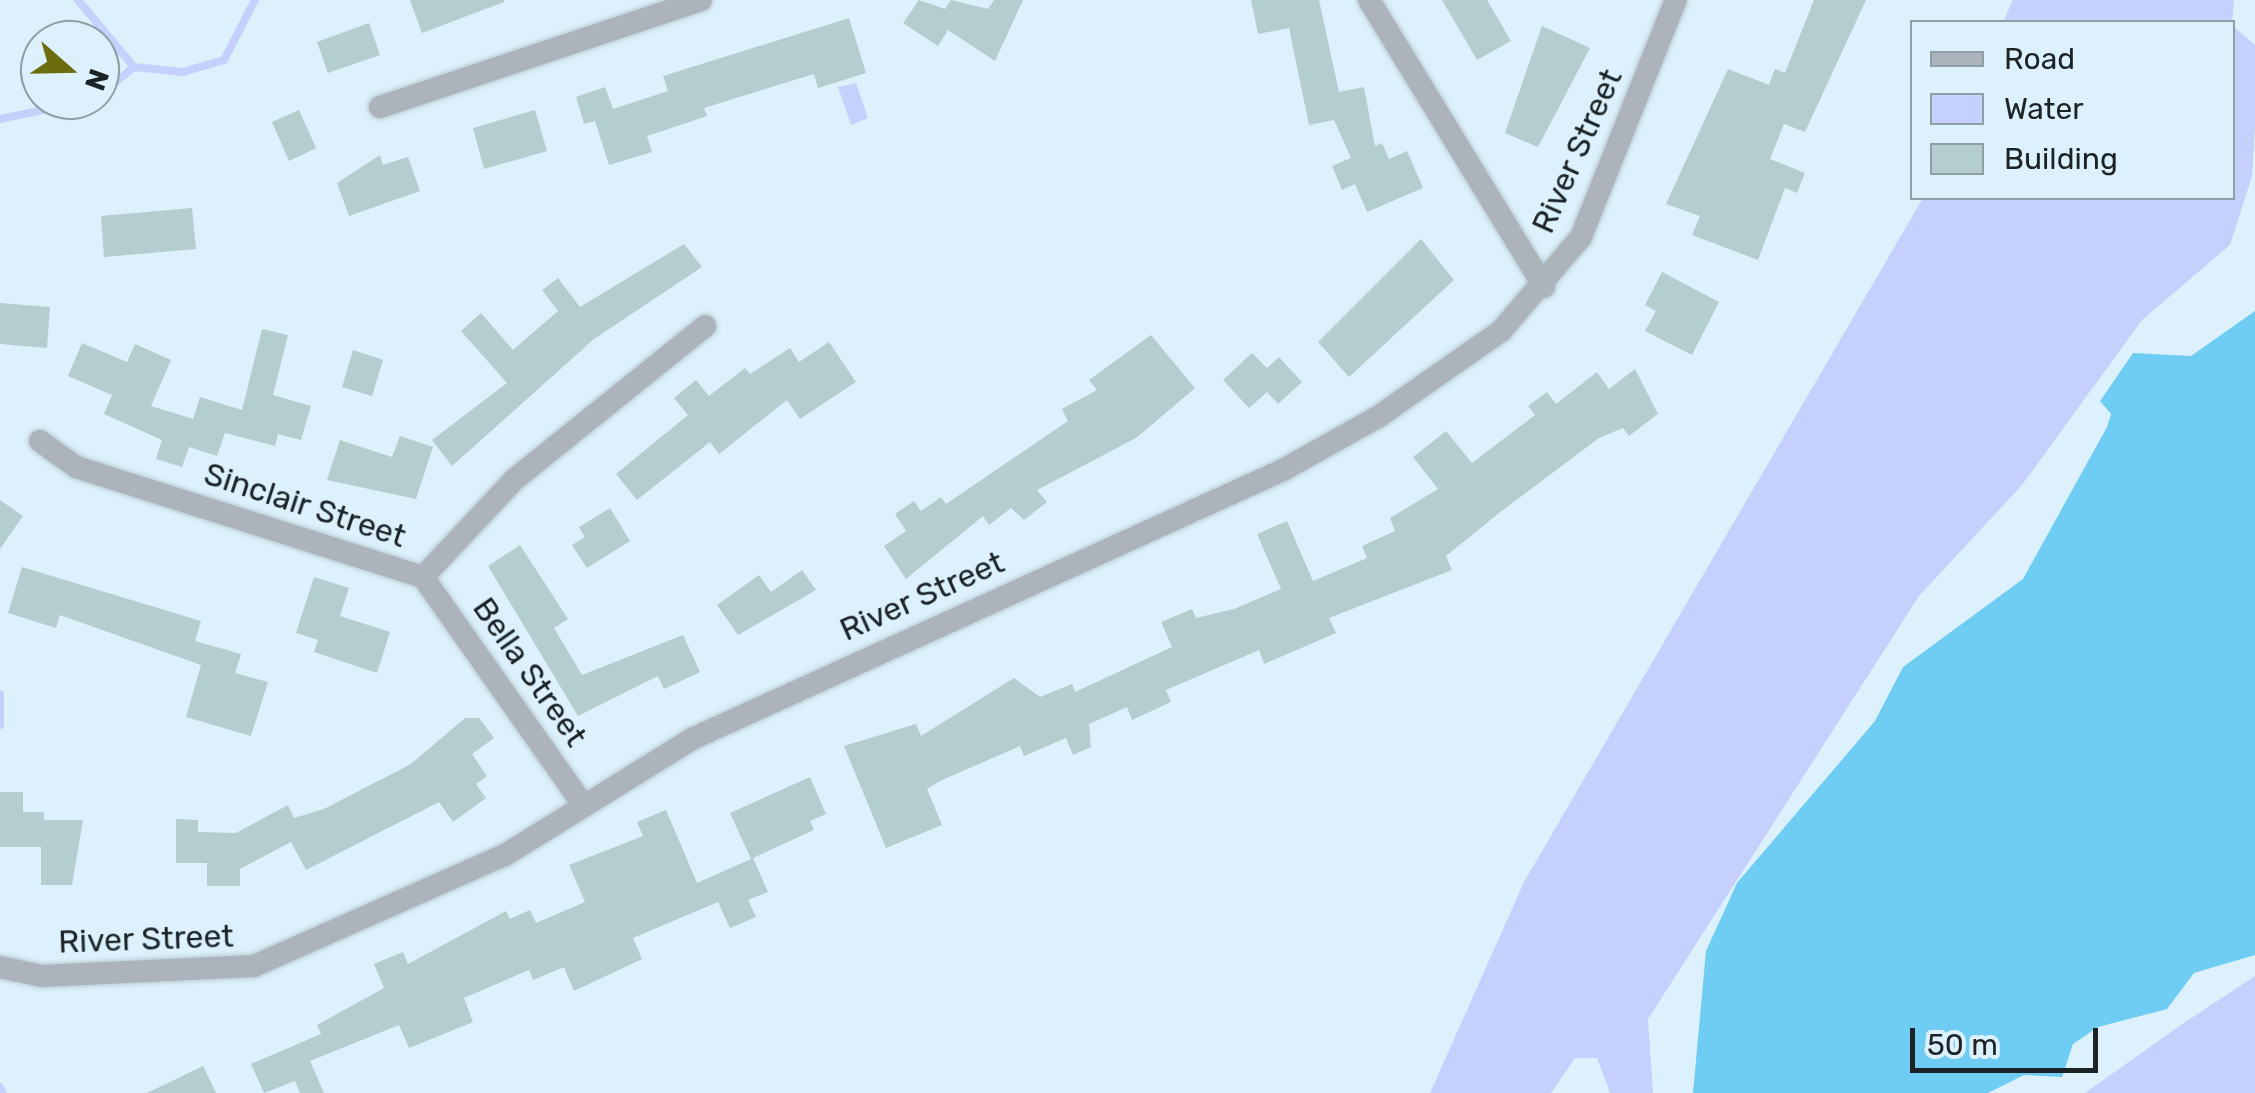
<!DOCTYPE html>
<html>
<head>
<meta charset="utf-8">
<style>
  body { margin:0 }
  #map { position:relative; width:2255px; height:1093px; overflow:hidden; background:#dcf1fb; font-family:Rubik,sans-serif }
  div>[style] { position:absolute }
  .forest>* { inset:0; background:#6fccf3 }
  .water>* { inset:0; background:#c5d0fc }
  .stream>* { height:8px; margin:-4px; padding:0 4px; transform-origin:4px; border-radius:4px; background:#c5d0fc }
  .building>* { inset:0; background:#b4cdcf }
  .roads { filter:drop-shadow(0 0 2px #b9ccd5) drop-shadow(0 0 2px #b9ccd5) }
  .street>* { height:22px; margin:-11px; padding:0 11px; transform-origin:11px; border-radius:11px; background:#adb3ba }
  span { translate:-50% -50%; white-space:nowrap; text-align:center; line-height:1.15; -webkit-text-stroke:9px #dcf1fb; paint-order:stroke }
  .street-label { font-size:32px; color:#1b2327 }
  .legend { position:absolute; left:1910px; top:20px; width:325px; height:180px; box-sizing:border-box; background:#dcf1fb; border:2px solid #8f9fa6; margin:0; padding:12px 18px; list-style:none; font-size:30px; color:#1b2327 }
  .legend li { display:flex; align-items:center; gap:20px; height:50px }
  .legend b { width:50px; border:2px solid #8f9fa6 }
  .north { position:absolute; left:20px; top:20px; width:100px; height:100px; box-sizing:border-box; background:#dcf1fb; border:2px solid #8f9fa6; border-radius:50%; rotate:110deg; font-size:28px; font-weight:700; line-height:40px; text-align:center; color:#1b2327 }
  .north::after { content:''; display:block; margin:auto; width:35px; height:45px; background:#6b6d0f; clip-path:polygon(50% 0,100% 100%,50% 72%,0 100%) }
  .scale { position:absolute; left:1910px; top:1028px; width:188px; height:45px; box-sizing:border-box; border:5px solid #1b2327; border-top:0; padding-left:12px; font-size:30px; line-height:35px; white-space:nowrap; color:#1b2327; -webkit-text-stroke:8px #dcf1fb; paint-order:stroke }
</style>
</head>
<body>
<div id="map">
  <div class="forest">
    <i style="clip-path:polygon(2255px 311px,2255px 955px,2194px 973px,2167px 1009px,2098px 1027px,2073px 1044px,2062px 1077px,2024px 1075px,1988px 1093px,1693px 1093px,1706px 951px,1737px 883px,1875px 721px,1903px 667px,2023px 579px,2107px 427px,2111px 414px,2100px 401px,2133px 353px,2191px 356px)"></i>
  </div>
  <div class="water">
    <i style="clip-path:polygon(2013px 0,2234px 0,2232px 22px,2003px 22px)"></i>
    <i style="clip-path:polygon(2233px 26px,2255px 45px,2255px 127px,2252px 176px,2230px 245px,2142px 320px,2022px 485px,1919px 596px,1648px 1019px,1653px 1093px,1610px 1093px,1597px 1058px,1575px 1058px,1551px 1093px,1430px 1093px,1524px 882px,1923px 198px,2232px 198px)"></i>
    <i style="clip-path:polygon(856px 83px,868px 118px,851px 125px,838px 87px)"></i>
    <i style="clip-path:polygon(2255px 976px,2255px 1093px,2085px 1093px,2178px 1027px)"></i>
  </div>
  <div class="stream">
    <i style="left:78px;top:0;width:87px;rotate:50.1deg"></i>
    <i style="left:134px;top:67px;width:44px;rotate:140.5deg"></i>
    <i style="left:134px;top:67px;width:49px;rotate:5.8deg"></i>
    <i style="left:183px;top:72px;width:43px;rotate:-16.3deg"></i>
    <i style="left:224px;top:60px;width:68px;rotate:-62.7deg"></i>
    <i style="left:0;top:119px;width:92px;rotate:-11.9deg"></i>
    <i style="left:0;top:694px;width:31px;rotate:90deg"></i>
    <i style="left:0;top:1087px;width:7px;rotate:63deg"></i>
  </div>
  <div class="building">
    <i style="clip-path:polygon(410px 0,504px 0,504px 2px,422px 33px)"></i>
    <i style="clip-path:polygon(919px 0,945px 9px,951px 0,988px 9px,994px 0,1023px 0,995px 61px,948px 30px,938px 46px,903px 23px)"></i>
    <i style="clip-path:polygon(1251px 0,1319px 0,1339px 92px,1364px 87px,1375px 146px,1382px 143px,1389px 159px,1407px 151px,1423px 188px,1367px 212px,1355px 184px,1342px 190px,1332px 166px,1351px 158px,1334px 120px,1309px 125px,1289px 28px,1258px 34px)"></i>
    <i style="clip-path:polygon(1442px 0,1487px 0,1511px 41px,1477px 60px)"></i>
    <i style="clip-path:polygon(1814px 0,1866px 0,1805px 132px,1784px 124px,1770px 159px,1805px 173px,1797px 193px,1785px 188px,1758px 260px,1692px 235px,1700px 216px,1666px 204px,1728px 69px,1769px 85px,1775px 69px,1785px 73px)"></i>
    <i style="clip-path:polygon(849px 18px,866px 73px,818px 88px,814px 74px,704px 108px,707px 116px,647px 136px,652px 152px,609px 165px,595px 121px,584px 124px,576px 97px,605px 87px,613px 109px,668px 91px,663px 76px)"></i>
    <i style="clip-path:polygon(369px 23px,380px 55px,328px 73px,317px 42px)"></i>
    <i style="clip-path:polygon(1542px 26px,1590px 48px,1538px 147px,1505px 133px)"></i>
    <i style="clip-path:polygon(299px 110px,316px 148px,289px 161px,272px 122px)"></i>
    <i style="clip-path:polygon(535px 110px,547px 151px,484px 169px,473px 128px)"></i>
    <i style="clip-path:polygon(380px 155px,383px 165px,408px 157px,420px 191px,349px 216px,337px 183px)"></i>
    <i style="clip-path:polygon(192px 208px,196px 249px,104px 257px,101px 216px)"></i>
    <i style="clip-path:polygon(1421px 239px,1454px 280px,1349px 377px,1318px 342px)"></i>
    <i style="clip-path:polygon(684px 244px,702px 267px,594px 339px,452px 466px,432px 440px,507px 383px,461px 331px,481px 313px,513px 350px,558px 311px,542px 290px,558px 278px,580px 307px)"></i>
    <i style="clip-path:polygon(1662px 272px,1719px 302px,1692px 355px,1645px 331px,1656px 311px,1645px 305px)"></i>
    <i style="clip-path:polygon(0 303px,50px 307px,47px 348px,0 344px)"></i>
    <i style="clip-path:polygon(262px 329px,288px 335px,273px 395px,311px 406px,301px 440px,278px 434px,275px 446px,225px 433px,217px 456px,189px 447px,182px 467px,156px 459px,162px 440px,104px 414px,112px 395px,68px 376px,82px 343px,127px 362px,135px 344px,171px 360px,151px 406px,193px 419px,200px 397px,242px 410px)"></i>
    <i style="clip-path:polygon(1151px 335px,1195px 388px,1136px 438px,1037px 490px,1047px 502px,1024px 520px,1011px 508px,989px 525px,983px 516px,906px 579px,884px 546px,906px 531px,895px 514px,914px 501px,921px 511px,941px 497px,946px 504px,1068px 421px,1062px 409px,1097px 390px,1089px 380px)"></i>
    <i style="clip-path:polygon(829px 342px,856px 382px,800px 419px,787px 400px,719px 454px,710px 442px,637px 500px,616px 474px,688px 415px,674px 398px,696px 380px,709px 396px,745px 368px,750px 374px,790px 348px,799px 362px)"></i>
    <i style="clip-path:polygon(353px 350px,383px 360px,372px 396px,342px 387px)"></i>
    <i style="clip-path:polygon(1252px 353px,1267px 368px,1279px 357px,1302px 382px,1278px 404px,1267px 392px,1249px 408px,1223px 380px)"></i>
    <i style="clip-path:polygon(1635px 369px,1658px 414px,1629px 436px,1623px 428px,1599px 438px,1499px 513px,1446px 556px,1452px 570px,1329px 618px,1336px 633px,1264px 664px,1259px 650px,1166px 690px,1171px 702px,1132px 720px,1127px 707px,1089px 724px,1091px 747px,1073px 755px,1066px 738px,1024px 756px,1020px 746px,940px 781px,927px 789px,942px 825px,886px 848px,844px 746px,916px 724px,921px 736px,1014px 678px,1040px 697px,1072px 684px,1075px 692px,1172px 647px,1161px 622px,1192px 609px,1196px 618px,1234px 609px,1281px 589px,1257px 534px,1287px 521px,1313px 581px,1367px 558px,1362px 546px,1395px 531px,1390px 518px,1438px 489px,1413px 457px,1446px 431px,1472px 463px,1535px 415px,1528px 406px,1547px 392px,1556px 404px,1597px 372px,1609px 389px)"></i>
    <i style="clip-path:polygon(400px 436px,433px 447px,416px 499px,327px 480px,340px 440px,392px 457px)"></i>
    <i style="clip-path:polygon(0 500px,23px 516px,0 549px)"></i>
    <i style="clip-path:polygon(610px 508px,630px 541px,587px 568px,572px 545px,585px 537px,579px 527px)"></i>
    <i style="clip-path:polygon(520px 545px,568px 619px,554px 628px,582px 675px,683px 635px,700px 672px,664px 689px,658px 676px,578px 716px,488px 566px)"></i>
    <i style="clip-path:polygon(22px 567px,201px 621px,195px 641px,241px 654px,235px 673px,268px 682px,251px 736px,186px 717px,201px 665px,60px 615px,56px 628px,8px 613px)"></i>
    <i style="clip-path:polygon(802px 570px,816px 590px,738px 635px,717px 605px,759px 575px,771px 592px)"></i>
    <i style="clip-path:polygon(314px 577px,349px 588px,340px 616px,390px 632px,377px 673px,314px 652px,318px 640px,296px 633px)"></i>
    <i style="clip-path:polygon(465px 718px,479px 718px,494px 738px,472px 754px,487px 776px,476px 784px,486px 798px,453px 822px,439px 802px,306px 870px,291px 842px,240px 869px,240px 886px,207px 886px,207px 863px,176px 863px,176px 819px,198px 820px,198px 832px,236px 833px,288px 805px,294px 818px,324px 809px,411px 764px)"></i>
    <i style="clip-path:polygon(810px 777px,826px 814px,810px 821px,814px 830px,753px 858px,768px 892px,748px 900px,756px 917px,730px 928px,718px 902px,633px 938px,642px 959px,574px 991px,564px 967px,533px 980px,529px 970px,464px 998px,473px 1022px,409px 1048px,399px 1025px,310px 1061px,324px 1093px,300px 1093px,295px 1081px,264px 1093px,251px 1064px,321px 1034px,317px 1025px,384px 988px,374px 964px,403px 952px,408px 964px,506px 911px,510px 919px,530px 910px,536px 923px,585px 902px,569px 865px,643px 836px,637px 822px,666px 810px,697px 883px,751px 859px,730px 813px)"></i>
    <i style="clip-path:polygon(0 792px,23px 792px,23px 812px,44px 812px,44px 820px,83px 820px,72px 885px,41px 885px,41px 847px,0 847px)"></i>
    <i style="clip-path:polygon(203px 1066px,216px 1093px,147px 1093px)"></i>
  </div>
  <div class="roads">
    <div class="street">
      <i style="left:1369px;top:0;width:336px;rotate:58.6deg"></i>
      <i style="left:380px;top:107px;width:338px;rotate:-18.4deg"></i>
      <i style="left:40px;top:441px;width:44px;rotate:35.8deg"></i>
      <i style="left:76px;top:467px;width:364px;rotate:17.6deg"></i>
      <i style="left:423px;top:577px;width:134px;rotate:-46.8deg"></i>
      <i style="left:515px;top:479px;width:244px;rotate:-38.8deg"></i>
      <i style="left:423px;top:577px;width:279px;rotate:54.9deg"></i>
      <i style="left:0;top:967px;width:43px;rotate:12.1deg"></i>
      <i style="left:42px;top:976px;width:212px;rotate:-2.7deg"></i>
      <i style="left:254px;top:966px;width:274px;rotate:-23.9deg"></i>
      <i style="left:505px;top:855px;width:222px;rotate:-31.8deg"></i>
      <i style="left:694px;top:738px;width:647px;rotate:-24.47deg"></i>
      <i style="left:1283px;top:470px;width:109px;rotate:-29.2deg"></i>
      <i style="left:1378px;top:417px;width:150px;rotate:-35deg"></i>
      <i style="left:1501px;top:331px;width:123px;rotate:-49.6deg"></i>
      <i style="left:1581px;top:237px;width:255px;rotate:-68.2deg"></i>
    </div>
  </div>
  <div class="street-label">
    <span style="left:1577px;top:151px;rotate:-66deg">River Street</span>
    <span style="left:305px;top:505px;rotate:18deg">Sinclair Street</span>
    <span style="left:922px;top:596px;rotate:-24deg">River Street</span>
    <span style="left:530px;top:672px;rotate:55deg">Bella Street</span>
    <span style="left:146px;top:939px;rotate:-2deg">River Street</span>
  </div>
  <ul class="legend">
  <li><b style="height:12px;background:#adb3ba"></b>Road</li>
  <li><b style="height:28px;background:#c5d0fc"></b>Water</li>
  <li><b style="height:28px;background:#b4cdcf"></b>Building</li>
  </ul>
  <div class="north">N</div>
  <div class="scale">50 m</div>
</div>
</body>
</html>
